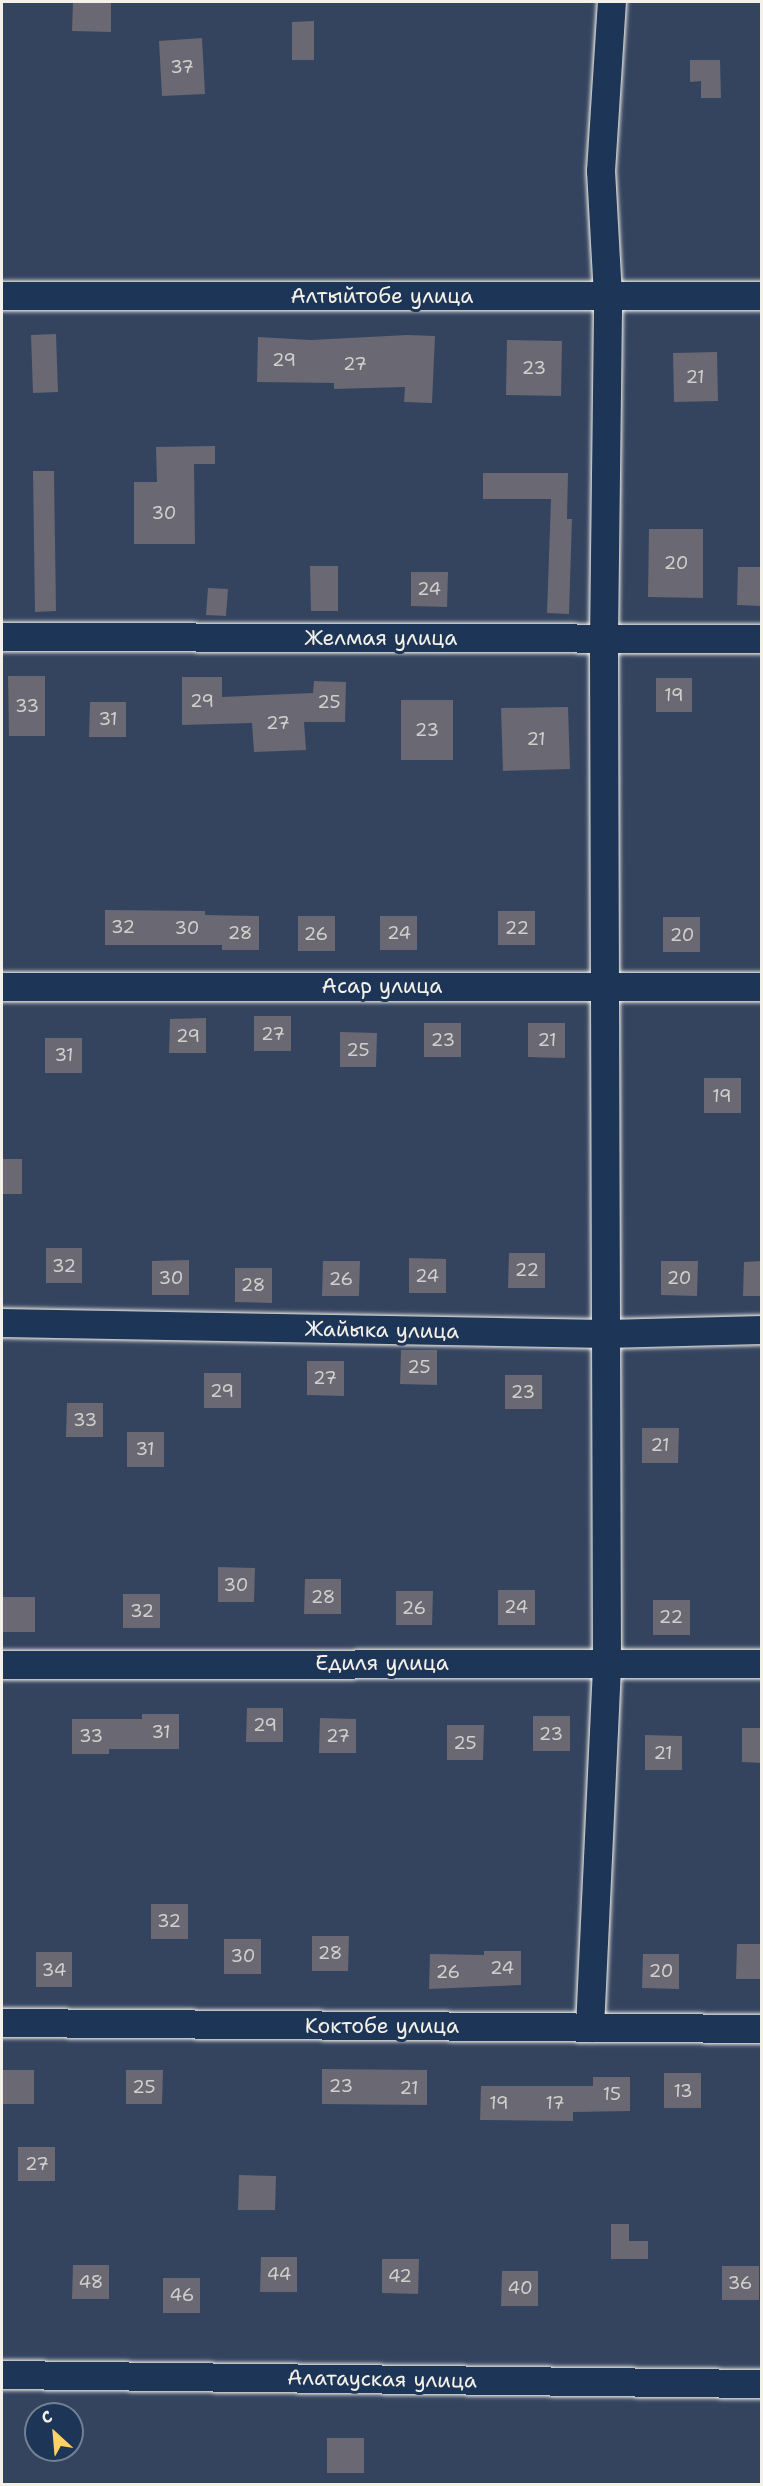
<!DOCTYPE html>
<html>
<head>
<meta charset="utf-8">
<style>
  body { margin:0 }
  #map { position:relative; width:763px; height:2486px; overflow:hidden; background:#34445f; font-family:"Shantell Sans",sans-serif }
  div>[style] { position:absolute }
  .building>* { inset:0; background:#696873 }
  .roads { filter:drop-shadow(0 0 2px #f4f1e8) drop-shadow(0 0 2px #f4f1e8) }
  .minor>* { height:28px; margin:-14px; padding:0 14px; transform-origin:14px; border-radius:14px; background:#1d3557 }
  span { translate:-50% -50%; white-space:nowrap; text-align:center; line-height:1.15; -webkit-text-stroke:6px #1d3557; paint-order:stroke }
  .number-label { font-size:18px; color:#d1cfcb }
  .number-label span { -webkit-text-stroke-width:0 }
  .street-label { font-size:21px; color:#f4f1e8 }
  .frame { position:absolute; inset:0; border:3px solid #f4f1e8; pointer-events:none }
  .north { position:absolute; left:24px; top:2402px; width:60px; height:60px; box-sizing:border-box; background:#1d3557; border:2px solid #738091; border-radius:50%; rotate:334deg; font-size:16px; font-weight:700; line-height:24px; text-align:center; color:#f4f1e8 }
  .north::after { content:''; display:block; margin:auto; width:21px; height:27px; background:#ffd166; clip-path:polygon(50% 0,100% 100%,50% 72%,0 100%) }
</style>
</head>
<body>
<div id="map">
  <div class="building">
    <i style="clip-path:polygon(73px 2px,111px 2px,111px 32px,72px 31px)"></i>
    <i style="clip-path:polygon(314px 21px,314px 60px,292px 60px,292px 22px)"></i>
    <i style="clip-path:polygon(202px 38px,205px 94px,162px 96px,159px 41px)"></i>
    <i style="clip-path:polygon(690px 60px,720px 60px,721px 98px,701px 98px,701px 81px,690px 82px)"></i>
    <i style="clip-path:polygon(56px 334px,58px 392px,33px 393px,31px 335px)"></i>
    <i style="clip-path:polygon(407px 335px,435px 336px,432px 403px,404px 402px,405px 387px,334px 389px,334px 383px,257px 382px,258px 337px,311px 340px)"></i>
    <i style="clip-path:polygon(507px 340px,562px 341px,561px 396px,506px 395px)"></i>
    <i style="clip-path:polygon(717px 352px,718px 401px,674px 402px,673px 353px)"></i>
    <i style="clip-path:polygon(215px 446px,215px 464px,194px 464px,195px 544px,134px 544px,134px 482px,157px 482px,156px 447px)"></i>
    <i style="clip-path:polygon(33px 471px,54px 471px,56px 611px,35px 612px)"></i>
    <i style="clip-path:polygon(483px 473px,568px 473px,567px 519px,572px 519px,569px 614px,547px 613px,551px 499px,483px 499px)"></i>
    <i style="clip-path:polygon(649px 529px,703px 529px,703px 598px,648px 597px)"></i>
    <i style="clip-path:polygon(310px 566px,338px 566px,338px 611px,311px 611px)"></i>
    <i style="clip-path:polygon(738px 567px,762px 567px,762px 606px,737px 605px)"></i>
    <i style="clip-path:polygon(411px 572px,448px 572px,447px 607px,411px 606px)"></i>
    <i style="clip-path:polygon(208px 588px,228px 589px,226px 616px,206px 615px)"></i>
    <i style="clip-path:polygon(8px 676px,45px 676px,45px 736px,9px 736px)"></i>
    <i style="clip-path:polygon(182px 677px,222px 677px,222px 697px,313px 693px,314px 681px,346px 682px,345px 722px,304px 722px,306px 750px,254px 752px,252px 723px,182px 725px)"></i>
    <i style="clip-path:polygon(656px 678px,692px 678px,692px 712px,656px 712px)"></i>
    <i style="clip-path:polygon(401px 700px,453px 700px,453px 760px,401px 760px)"></i>
    <i style="clip-path:polygon(90px 702px,126px 702px,126px 737px,89px 737px)"></i>
    <i style="clip-path:polygon(568px 707px,570px 769px,503px 771px,501px 708px)"></i>
    <i style="clip-path:polygon(105px 910px,205px 911px,205px 915px,259px 916px,259px 950px,222px 950px,222px 945px,105px 945px)"></i>
    <i style="clip-path:polygon(498px 911px,535px 911px,535px 945px,498px 945px)"></i>
    <i style="clip-path:polygon(298px 916px,335px 916px,335px 951px,298px 951px)"></i>
    <i style="clip-path:polygon(380px 916px,417px 916px,417px 950px,380px 950px)"></i>
    <i style="clip-path:polygon(663px 917px,700px 917px,700px 952px,663px 952px)"></i>
    <i style="clip-path:polygon(254px 1016px,291px 1016px,291px 1051px,254px 1051px)"></i>
    <i style="clip-path:polygon(206px 1018px,206px 1053px,169px 1053px,170px 1019px)"></i>
    <i style="clip-path:polygon(424px 1023px,461px 1023px,461px 1057px,424px 1057px)"></i>
    <i style="clip-path:polygon(528px 1023px,565px 1023px,565px 1058px,528px 1057px)"></i>
    <i style="clip-path:polygon(340px 1032px,377px 1033px,376px 1067px,340px 1067px)"></i>
    <i style="clip-path:polygon(45px 1038px,82px 1038px,82px 1073px,45px 1073px)"></i>
    <i style="clip-path:polygon(704px 1078px,741px 1078px,741px 1113px,704px 1113px)"></i>
    <i style="clip-path:polygon(2px 1159px,22px 1159px,22px 1194px,2px 1194px)"></i>
    <i style="clip-path:polygon(46px 1248px,82px 1248px,82px 1283px,46px 1283px)"></i>
    <i style="clip-path:polygon(509px 1253px,545px 1253px,545px 1288px,508px 1288px)"></i>
    <i style="clip-path:polygon(409px 1258px,446px 1259px,446px 1293px,409px 1293px)"></i>
    <i style="clip-path:polygon(189px 1260px,189px 1295px,152px 1295px,152px 1261px)"></i>
    <i style="clip-path:polygon(323px 1261px,360px 1261px,359px 1296px,322px 1296px)"></i>
    <i style="clip-path:polygon(661px 1261px,698px 1261px,697px 1296px,661px 1295px)"></i>
    <i style="clip-path:polygon(762px 1261px,762px 1296px,743px 1296px,744px 1262px)"></i>
    <i style="clip-path:polygon(235px 1268px,272px 1268px,272px 1303px,235px 1302px)"></i>
    <i style="clip-path:polygon(401px 1350px,437px 1350px,437px 1385px,400px 1384px)"></i>
    <i style="clip-path:polygon(307px 1361px,344px 1361px,344px 1396px,307px 1395px)"></i>
    <i style="clip-path:polygon(204px 1373px,241px 1373px,241px 1408px,204px 1408px)"></i>
    <i style="clip-path:polygon(505px 1375px,542px 1375px,542px 1409px,505px 1409px)"></i>
    <i style="clip-path:polygon(67px 1403px,103px 1403px,103px 1437px,66px 1437px)"></i>
    <i style="clip-path:polygon(642px 1428px,679px 1428px,678px 1463px,642px 1463px)"></i>
    <i style="clip-path:polygon(127px 1432px,164px 1432px,164px 1467px,127px 1467px)"></i>
    <i style="clip-path:polygon(218px 1567px,255px 1568px,254px 1602px,218px 1602px)"></i>
    <i style="clip-path:polygon(305px 1579px,341px 1579px,341px 1614px,304px 1614px)"></i>
    <i style="clip-path:polygon(498px 1590px,535px 1590px,535px 1625px,498px 1625px)"></i>
    <i style="clip-path:polygon(396px 1591px,433px 1591px,432px 1625px,396px 1625px)"></i>
    <i style="clip-path:polygon(123px 1594px,160px 1594px,160px 1628px,123px 1628px)"></i>
    <i style="clip-path:polygon(2px 1597px,35px 1597px,35px 1632px,2px 1632px)"></i>
    <i style="clip-path:polygon(653px 1600px,690px 1600px,690px 1635px,653px 1635px)"></i>
    <i style="clip-path:polygon(247px 1708px,283px 1708px,283px 1742px,246px 1742px)"></i>
    <i style="clip-path:polygon(142px 1714px,179px 1714px,179px 1749px,109px 1749px,109px 1754px,72px 1754px,72px 1719px,142px 1719px)"></i>
    <i style="clip-path:polygon(533px 1716px,570px 1716px,570px 1751px,533px 1751px)"></i>
    <i style="clip-path:polygon(320px 1718px,356px 1719px,356px 1753px,319px 1753px)"></i>
    <i style="clip-path:polygon(447px 1725px,484px 1725px,483px 1760px,447px 1760px)"></i>
    <i style="clip-path:polygon(742px 1728px,762px 1728px,762px 1763px,742px 1762px)"></i>
    <i style="clip-path:polygon(645px 1735px,682px 1736px,682px 1770px,645px 1770px)"></i>
    <i style="clip-path:polygon(151px 1904px,188px 1904px,188px 1939px,151px 1939px)"></i>
    <i style="clip-path:polygon(312px 1936px,349px 1936px,348px 1971px,312px 1971px)"></i>
    <i style="clip-path:polygon(224px 1939px,261px 1939px,261px 1974px,224px 1974px)"></i>
    <i style="clip-path:polygon(737px 1944px,762px 1944px,762px 1979px,736px 1979px)"></i>
    <i style="clip-path:polygon(484px 1951px,521px 1951px,521px 1985px,429px 1989px,430px 1954px,484px 1955px)"></i>
    <i style="clip-path:polygon(36px 1952px,72px 1952px,72px 1987px,36px 1987px)"></i>
    <i style="clip-path:polygon(643px 1954px,679px 1954px,679px 1989px,642px 1988px)"></i>
    <i style="clip-path:polygon(322px 2069px,427px 2070px,427px 2105px,322px 2104px)"></i>
    <i style="clip-path:polygon(2px 2070px,34px 2070px,34px 2104px,2px 2104px)"></i>
    <i style="clip-path:polygon(126px 2070px,163px 2070px,162px 2104px,126px 2104px)"></i>
    <i style="clip-path:polygon(664px 2073px,701px 2073px,701px 2108px,664px 2108px)"></i>
    <i style="clip-path:polygon(593px 2077px,630px 2077px,630px 2111px,573px 2112px,573px 2121px,480px 2120px,481px 2086px,593px 2086px)"></i>
    <i style="clip-path:polygon(18px 2147px,55px 2147px,55px 2181px,18px 2181px)"></i>
    <i style="clip-path:polygon(239px 2175px,276px 2176px,275px 2210px,238px 2210px)"></i>
    <i style="clip-path:polygon(611px 2224px,629px 2224px,629px 2241px,648px 2241px,648px 2259px,611px 2259px)"></i>
    <i style="clip-path:polygon(261px 2257px,297px 2257px,297px 2292px,260px 2292px)"></i>
    <i style="clip-path:polygon(382px 2259px,419px 2259px,418px 2294px,382px 2293px)"></i>
    <i style="clip-path:polygon(73px 2265px,109px 2265px,109px 2299px,72px 2299px)"></i>
    <i style="clip-path:polygon(722px 2266px,759px 2266px,759px 2300px,722px 2300px)"></i>
    <i style="clip-path:polygon(502px 2271px,538px 2271px,538px 2306px,501px 2306px)"></i>
    <i style="clip-path:polygon(163px 2278px,200px 2278px,200px 2313px,163px 2313px)"></i>
    <i style="clip-path:polygon(327px 2438px,364px 2438px,364px 2473px,327px 2473px)"></i>
  </div>
  <div class="roads">
    <div class="minor">
      <i style="left:2px;top:296px;width:760px"></i>
      <i style="left:2px;top:637px;width:760px;rotate:0.15deg"></i>
      <i style="left:2px;top:987px;width:760px"></i>
      <i style="left:2px;top:1323px;width:604px;rotate:1.04deg"></i>
      <i style="left:606px;top:1334px;width:156px;rotate:-1.5deg"></i>
      <i style="left:2px;top:1665px;width:760px;rotate:-0.08deg"></i>
      <i style="left:2px;top:2023px;width:760px;rotate:0.45deg"></i>
      <i style="left:590px;top:2028px;width:366px;rotate:-87.3deg"></i>
      <i style="left:607px;top:1662px;width:1023px;rotate:-90.17deg"></i>
      <i style="left:604px;top:639px;width:343px;rotate:-89.3deg"></i>
      <i style="left:608px;top:296px;width:125px;rotate:-93.2deg"></i>
      <i style="left:601px;top:171px;width:169px;rotate:-86.3deg"></i>
      <i style="left:2px;top:2375px;width:760px;rotate:0.68deg"></i>
    </div>
  </div>
  <div class="number-label">
    <span style="left:182px;top:67px">37</span>
    <span style="left:284px;top:360px">29</span>
    <span style="left:355px;top:364px">27</span>
    <span style="left:534px;top:368px">23</span>
    <span style="left:695px;top:377px">21</span>
    <span style="left:164px;top:513px">30</span>
    <span style="left:676px;top:563px">20</span>
    <span style="left:429px;top:589px">24</span>
    <span style="left:674px;top:695px">19</span>
    <span style="left:202px;top:701px">29</span>
    <span style="left:329px;top:702px">25</span>
    <span style="left:27px;top:706px">33</span>
    <span style="left:108px;top:719px">31</span>
    <span style="left:278px;top:723px">27</span>
    <span style="left:427px;top:730px">23</span>
    <span style="left:536px;top:739px">21</span>
    <span style="left:123px;top:927px">32</span>
    <span style="left:187px;top:928px">30</span>
    <span style="left:517px;top:928px">22</span>
    <span style="left:240px;top:933px">28</span>
    <span style="left:399px;top:933px">24</span>
    <span style="left:316px;top:934px">26</span>
    <span style="left:682px;top:935px">20</span>
    <span style="left:273px;top:1034px">27</span>
    <span style="left:188px;top:1036px">29</span>
    <span style="left:443px;top:1040px">23</span>
    <span style="left:547px;top:1040px">21</span>
    <span style="left:358px;top:1050px">25</span>
    <span style="left:64px;top:1055px">31</span>
    <span style="left:722px;top:1096px">19</span>
    <span style="left:64px;top:1266px">32</span>
    <span style="left:527px;top:1270px">22</span>
    <span style="left:427px;top:1276px">24</span>
    <span style="left:171px;top:1278px">30</span>
    <span style="left:679px;top:1278px">20</span>
    <span style="left:341px;top:1279px">26</span>
    <span style="left:253px;top:1285px">28</span>
    <span style="left:419px;top:1367px">25</span>
    <span style="left:325px;top:1378px">27</span>
    <span style="left:222px;top:1391px">29</span>
    <span style="left:523px;top:1392px">23</span>
    <span style="left:85px;top:1420px">33</span>
    <span style="left:660px;top:1445px">21</span>
    <span style="left:145px;top:1449px">31</span>
    <span style="left:236px;top:1585px">30</span>
    <span style="left:323px;top:1597px">28</span>
    <span style="left:516px;top:1607px">24</span>
    <span style="left:414px;top:1608px">26</span>
    <span style="left:142px;top:1611px">32</span>
    <span style="left:671px;top:1617px">22</span>
    <span style="left:265px;top:1725px">29</span>
    <span style="left:161px;top:1732px">31</span>
    <span style="left:551px;top:1734px">23</span>
    <span style="left:91px;top:1736px">33</span>
    <span style="left:338px;top:1736px">27</span>
    <span style="left:465px;top:1743px">25</span>
    <span style="left:663px;top:1753px">21</span>
    <span style="left:169px;top:1921px">32</span>
    <span style="left:330px;top:1953px">28</span>
    <span style="left:243px;top:1956px">30</span>
    <span style="left:502px;top:1968px">24</span>
    <span style="left:54px;top:1970px">34</span>
    <span style="left:661px;top:1971px">20</span>
    <span style="left:448px;top:1972px">26</span>
    <span style="left:341px;top:2086px">23</span>
    <span style="left:144px;top:2087px">25</span>
    <span style="left:409px;top:2088px">21</span>
    <span style="left:683px;top:2091px">13</span>
    <span style="left:612px;top:2094px">15</span>
    <span style="left:499px;top:2103px">19</span>
    <span style="left:555px;top:2103px">17</span>
    <span style="left:37px;top:2164px">27</span>
    <span style="left:279px;top:2274px">44</span>
    <span style="left:400px;top:2276px">42</span>
    <span style="left:91px;top:2282px">48</span>
    <span style="left:740px;top:2283px">36</span>
    <span style="left:520px;top:2288px">40</span>
    <span style="left:182px;top:2295px">46</span>
  </div>
  <div class="street-label">
    <span style="left:382px;top:296px">Алтыйтобе улица</span>
    <span style="left:381px;top:638px">Желмая улица</span>
    <span style="left:382px;top:986px">Асар улица</span>
    <span style="left:382px;top:1330px;rotate:1deg">Жайыка улица</span>
    <span style="left:382px;top:1663px">Едиля улица</span>
    <span style="left:382px;top:2026px">Коктобе улица</span>
    <span style="left:382px;top:2379px;rotate:1deg">Алатауская улица</span>
  </div>
  <div class="frame"></div>
  <div class="north">С</div>
</div>
</body>
</html>
